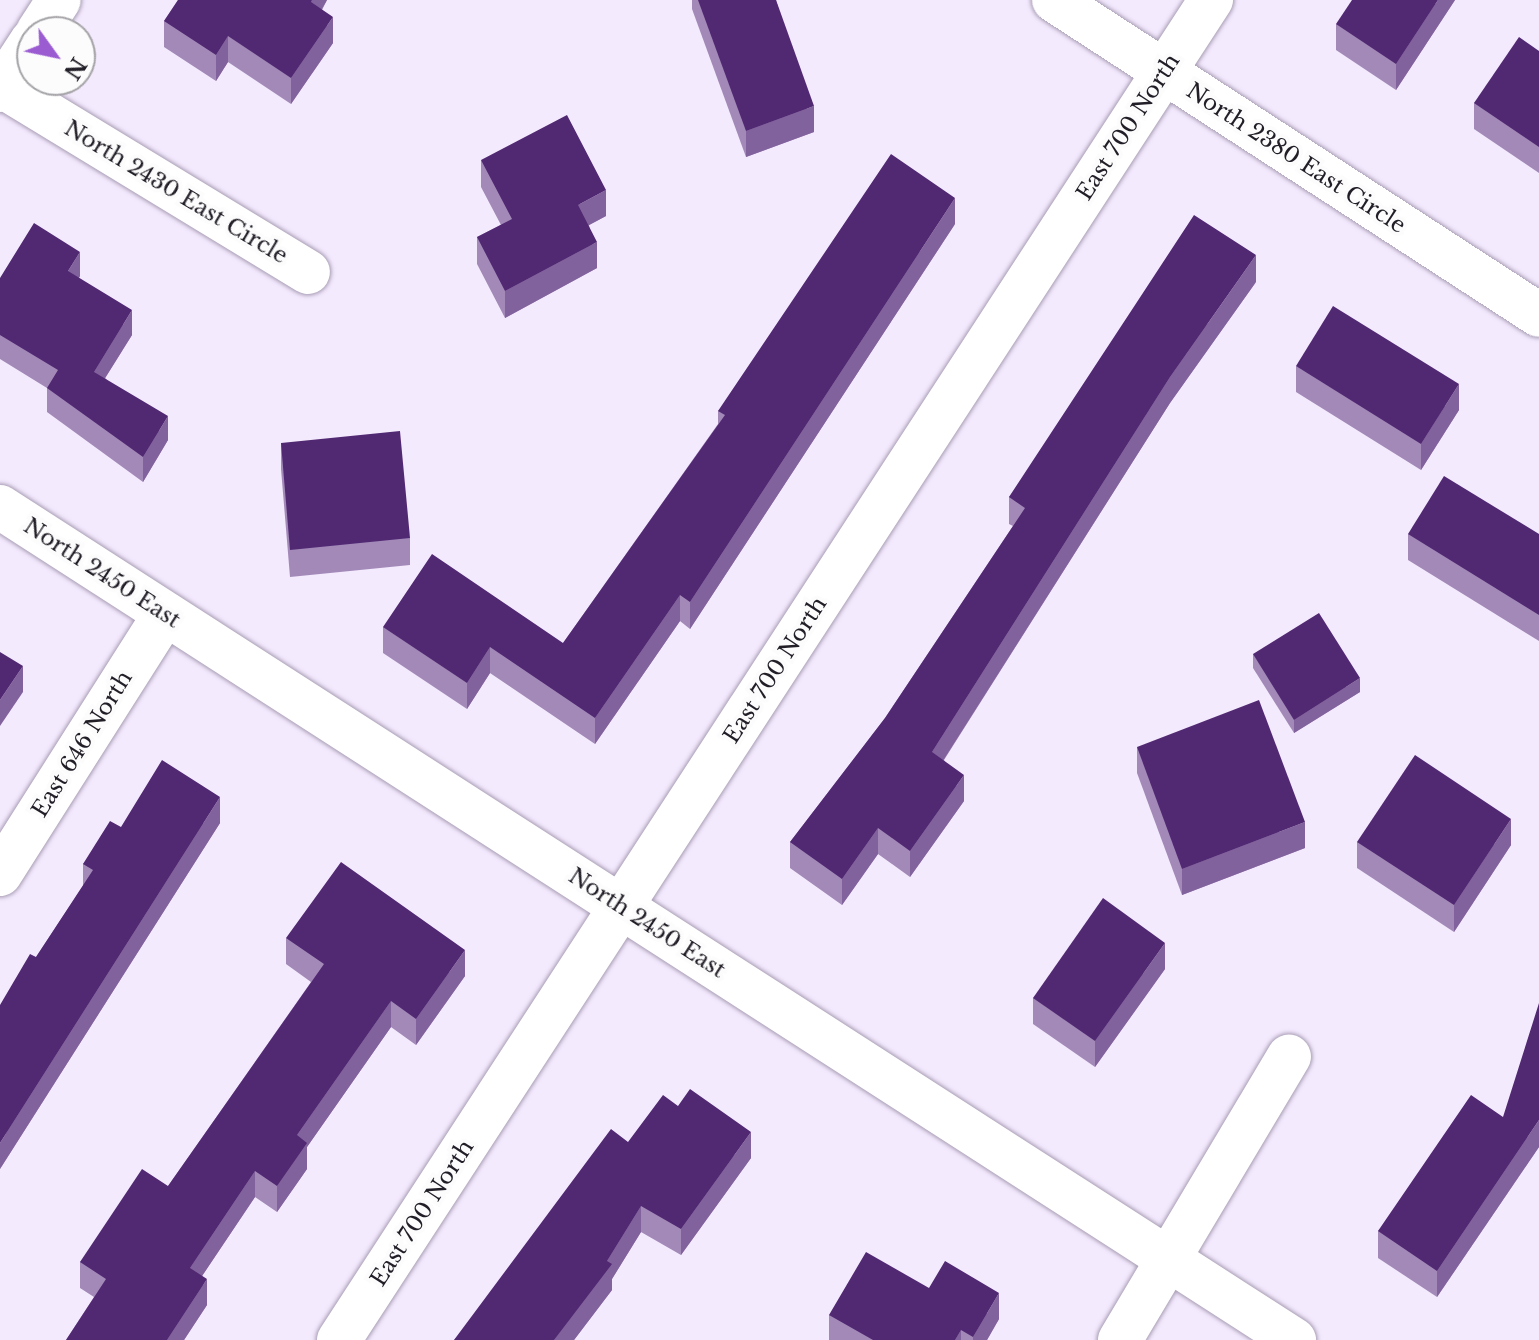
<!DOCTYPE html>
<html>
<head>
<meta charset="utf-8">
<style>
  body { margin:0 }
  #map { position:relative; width:1539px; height:1340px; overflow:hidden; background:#f4eafe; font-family:"Libre Baskerville",serif }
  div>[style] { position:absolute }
  .roads { filter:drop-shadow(0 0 2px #a89db4) drop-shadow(0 0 2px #a89db4) }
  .minor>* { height:44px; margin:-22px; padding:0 22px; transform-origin:22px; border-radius:22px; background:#fff }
  .wall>* { inset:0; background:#a289b8 }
  .shaded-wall>* { inset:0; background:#82629c }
  .building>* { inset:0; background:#512872 }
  span { translate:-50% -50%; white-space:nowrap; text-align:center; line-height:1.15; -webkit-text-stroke:8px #fcfcfc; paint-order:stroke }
  .street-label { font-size:22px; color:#221e27 }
  .north { position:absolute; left:16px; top:16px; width:80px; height:80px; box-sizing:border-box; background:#fcfcfc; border:2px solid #a5a3a7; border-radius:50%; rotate:123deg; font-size:22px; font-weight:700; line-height:32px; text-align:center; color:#221e27 }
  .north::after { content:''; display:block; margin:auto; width:28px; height:36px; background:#9b5cd2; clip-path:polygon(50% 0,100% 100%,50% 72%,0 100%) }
</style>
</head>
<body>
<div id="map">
  <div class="roads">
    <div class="minor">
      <i style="left:1054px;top:0;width:578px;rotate:33deg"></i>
      <i style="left:38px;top:32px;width:38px;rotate:-57deg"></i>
      <i style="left:2px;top:86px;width:358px;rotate:31.3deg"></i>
      <i style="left:0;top:90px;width:59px;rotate:-56.9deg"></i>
      <i style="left:0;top:507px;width:1539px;rotate:32.77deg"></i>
      <i style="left:0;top:874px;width:308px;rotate:-57.6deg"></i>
      <i style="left:339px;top:1340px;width:1599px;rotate:-56.95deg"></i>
      <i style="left:1120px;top:1340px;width:330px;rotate:-59.2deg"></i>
    </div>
  </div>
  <div class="wall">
    <i style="clip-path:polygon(178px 0,327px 0,322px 10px,333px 43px,291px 104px,228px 62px,216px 81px,164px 47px,164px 21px)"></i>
    <i style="clip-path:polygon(692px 0,776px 0,814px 132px,746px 157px,692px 9px)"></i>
    <i style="clip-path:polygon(1455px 0,1396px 90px,1336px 50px,1336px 24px)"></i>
    <i style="clip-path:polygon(1539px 51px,1539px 173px,1474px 129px,1474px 103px)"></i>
    <i style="clip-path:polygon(481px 160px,606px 216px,589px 225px,597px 268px,505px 318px,477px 264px,477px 237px,501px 225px,481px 187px)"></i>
    <i style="clip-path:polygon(955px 224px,690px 629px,680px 621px,595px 744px,490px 673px,467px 709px,383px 653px,383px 627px,563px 643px,718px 424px,718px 411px)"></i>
    <i style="clip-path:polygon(80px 276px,79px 278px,132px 335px,105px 378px,168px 440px,143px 482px,47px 412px,47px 388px,0 359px,0 278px)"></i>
    <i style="clip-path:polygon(1256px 282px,1170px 403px,944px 760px,964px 801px,910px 877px,878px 854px,842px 905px,790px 868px,790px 842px,885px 718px,1013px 526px,1009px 524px,1009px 497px)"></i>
    <i style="clip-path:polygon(1296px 366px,1459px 410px,1421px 470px,1296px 392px)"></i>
    <i style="clip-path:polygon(281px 443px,410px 538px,410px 565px,290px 577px,281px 469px)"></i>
    <i style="clip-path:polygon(1408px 534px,1539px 534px,1539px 641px,1408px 560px)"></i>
    <i style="clip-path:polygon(1253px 654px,1360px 692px,1294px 733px,1253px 668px)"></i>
    <i style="clip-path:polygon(1137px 747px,1305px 848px,1182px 895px,1137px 773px)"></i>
    <i style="clip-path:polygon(220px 823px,0 1169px,36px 957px,83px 886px,83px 864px,121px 827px)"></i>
    <i style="clip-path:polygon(1357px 842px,1511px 845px,1454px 932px,1357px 868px)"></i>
    <i style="clip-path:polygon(286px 938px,465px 976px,416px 1045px,391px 1027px,307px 1147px,307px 1169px,277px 1212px,255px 1197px,202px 1276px,207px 1305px,184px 1340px,66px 1340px,94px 1297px,80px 1288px,80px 1262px,168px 1186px,311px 982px,286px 964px)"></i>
    <i style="clip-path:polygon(1165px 969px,1095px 1067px,1033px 1024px,1033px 998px)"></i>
    <i style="clip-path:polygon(1503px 1117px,1539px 1147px,1437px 1297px,1378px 1258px,1378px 1231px)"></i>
    <i style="clip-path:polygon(628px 1142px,751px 1158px,681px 1255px,641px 1232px,612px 1279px,612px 1290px,574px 1340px,454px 1340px)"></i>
    <i style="clip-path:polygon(929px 1288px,999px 1319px,987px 1340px,829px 1340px,829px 1315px)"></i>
  </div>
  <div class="shaded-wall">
    <i style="clip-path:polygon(312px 0,327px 0,311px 28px,311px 2px)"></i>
    <i style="clip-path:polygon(1438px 0,1455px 0,1396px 90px,1396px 64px)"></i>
    <i style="clip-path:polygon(333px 17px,333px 43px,291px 104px,291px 78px)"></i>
    <i style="clip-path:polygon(228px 36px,228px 62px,216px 81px,216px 55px)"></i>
    <i style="clip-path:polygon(814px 106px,814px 132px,746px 157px,746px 131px)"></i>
    <i style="clip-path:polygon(606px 190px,606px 216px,578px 231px,578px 205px)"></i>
    <i style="clip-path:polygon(955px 198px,955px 224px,690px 629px,690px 602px)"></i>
    <i style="clip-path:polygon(597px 242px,597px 268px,505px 318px,505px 291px)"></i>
    <i style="clip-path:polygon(80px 252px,80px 276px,68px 296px,68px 271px)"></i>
    <i style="clip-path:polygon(1256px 255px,1256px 282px,1170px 403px,932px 778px,932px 752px,1170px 377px)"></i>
    <i style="clip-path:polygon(132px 310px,132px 335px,94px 396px,94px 372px)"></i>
    <i style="clip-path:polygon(1459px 384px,1459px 410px,1421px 470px,1421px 444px)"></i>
    <i style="clip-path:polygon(168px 416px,168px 440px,143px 482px,143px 457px)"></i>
    <i style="clip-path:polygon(680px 595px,680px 621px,595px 744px,595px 718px)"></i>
    <i style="clip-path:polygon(490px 647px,490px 673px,467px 709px,467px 683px)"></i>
    <i style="clip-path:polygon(23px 666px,23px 692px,0 726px,0 700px)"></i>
    <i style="clip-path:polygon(1360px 678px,1360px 692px,1294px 733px,1294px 720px)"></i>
    <i style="clip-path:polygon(964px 775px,964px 801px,910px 877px,910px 851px)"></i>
    <i style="clip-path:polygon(220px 797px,220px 823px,0 1169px,0 1143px)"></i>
    <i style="clip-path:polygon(1511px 819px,1511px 845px,1454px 932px,1454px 905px)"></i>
    <i style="clip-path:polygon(1305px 822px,1305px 848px,1182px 895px,1182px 869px)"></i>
    <i style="clip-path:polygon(878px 828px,878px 854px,842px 905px,842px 879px)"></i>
    <i style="clip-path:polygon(1165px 943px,1165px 969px,1095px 1067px,1095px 1041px)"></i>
    <i style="clip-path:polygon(465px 950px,465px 976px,416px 1045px,416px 1019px)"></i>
    <i style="clip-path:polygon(391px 1001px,391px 1027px,307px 1147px,307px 1169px,277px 1212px,277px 1186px,297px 1135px)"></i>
    <i style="clip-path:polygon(1539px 1120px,1539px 1147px,1437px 1297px,1437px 1271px)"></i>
    <i style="clip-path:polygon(751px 1132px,751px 1158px,681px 1255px,681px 1229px)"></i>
    <i style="clip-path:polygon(255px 1171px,255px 1197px,190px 1294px,190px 1268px)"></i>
    <i style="clip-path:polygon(641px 1206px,641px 1232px,612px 1279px,612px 1290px,574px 1340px,554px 1340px,607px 1261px)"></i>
    <i style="clip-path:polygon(207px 1279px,207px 1305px,184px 1340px,167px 1340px)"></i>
    <i style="clip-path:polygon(999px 1293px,999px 1319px,987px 1340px,973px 1340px,973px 1337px)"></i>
    <i style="clip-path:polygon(961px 1330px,961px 1340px,955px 1340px)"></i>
  </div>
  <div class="building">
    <i style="clip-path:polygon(178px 0,312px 0,311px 2px,333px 17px,291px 78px,228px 36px,216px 55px,164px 21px)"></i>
    <i style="clip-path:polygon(698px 0,776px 0,814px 106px,746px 131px)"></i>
    <i style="clip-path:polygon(1352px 0,1438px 0,1396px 64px,1336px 24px)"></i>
    <i style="clip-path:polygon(1519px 37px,1539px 51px,1539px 147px,1474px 103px)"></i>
    <i style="clip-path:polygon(567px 115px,606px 190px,578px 205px,597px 242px,505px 291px,477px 237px,512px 219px,481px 160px)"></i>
    <i style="clip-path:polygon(891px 154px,955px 198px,690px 602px,680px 595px,595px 718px,490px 647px,467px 683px,383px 627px,432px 554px,563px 643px,725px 415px,718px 411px)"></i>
    <i style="clip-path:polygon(1194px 215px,1256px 255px,1170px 377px,932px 752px,964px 775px,910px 851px,878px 828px,842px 879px,790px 842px,885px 718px,1025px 508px,1009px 497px)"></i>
    <i style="clip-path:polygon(34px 223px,80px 252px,68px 271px,132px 310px,94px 372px,168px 416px,143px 457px,47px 388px,58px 370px,0 335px,0 278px)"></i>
    <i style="clip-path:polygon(1333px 306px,1459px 384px,1421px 444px,1296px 366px)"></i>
    <i style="clip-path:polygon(400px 431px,410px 538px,290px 550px,281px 443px)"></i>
    <i style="clip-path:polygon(1444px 476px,1539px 534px,1539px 615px,1408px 534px)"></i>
    <i style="clip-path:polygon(1319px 613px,1360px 678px,1294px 720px,1253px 654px)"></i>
    <i style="clip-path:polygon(0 652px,23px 666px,0 700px)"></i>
    <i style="clip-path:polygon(1259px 700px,1305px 822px,1182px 869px,1137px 747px)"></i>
    <i style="clip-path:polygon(1415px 755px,1511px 819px,1454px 905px,1357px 842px)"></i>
    <i style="clip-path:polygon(162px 760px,220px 797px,0 1143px,0 1005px,30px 954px,36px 957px,93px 870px,83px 864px,110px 821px,121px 827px)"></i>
    <i style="clip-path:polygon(341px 862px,465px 950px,416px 1019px,391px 1001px,297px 1135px,307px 1143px,277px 1186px,255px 1171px,190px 1268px,207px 1279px,167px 1340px,66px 1340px,106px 1279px,80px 1262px,142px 1169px,168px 1186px,324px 964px,286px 938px)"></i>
    <i style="clip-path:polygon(1103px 898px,1165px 943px,1095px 1041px,1033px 998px)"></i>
    <i style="clip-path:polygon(1539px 1003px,1539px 1120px,1437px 1271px,1378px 1231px,1471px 1095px,1503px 1117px)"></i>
    <i style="clip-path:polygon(690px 1089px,751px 1132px,681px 1229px,641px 1206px,607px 1261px,612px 1264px,554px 1340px,454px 1340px,611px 1129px,628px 1142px,663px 1095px,678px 1106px)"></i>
    <i style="clip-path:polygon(866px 1252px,929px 1288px,945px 1261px,999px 1293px,973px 1337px,961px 1330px,955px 1340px,873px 1340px,829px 1315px)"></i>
  </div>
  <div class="street-label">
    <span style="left:1128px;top:127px;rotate:-57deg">East 700 North</span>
    <span style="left:1296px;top:158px;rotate:33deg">North 2380 East Circle</span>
    <span style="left:176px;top:192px;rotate:31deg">North 2430 East Circle</span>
    <span style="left:102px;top:573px;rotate:33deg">North 2450 East</span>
    <span style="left:775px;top:670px;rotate:-57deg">East 700 North</span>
    <span style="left:82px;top:744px;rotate:-58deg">East 646 North</span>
    <span style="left:647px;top:923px;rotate:33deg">North 2450 East</span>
    <span style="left:422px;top:1213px;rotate:-57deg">East 700 North</span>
  </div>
  <div class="north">N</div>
</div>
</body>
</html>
